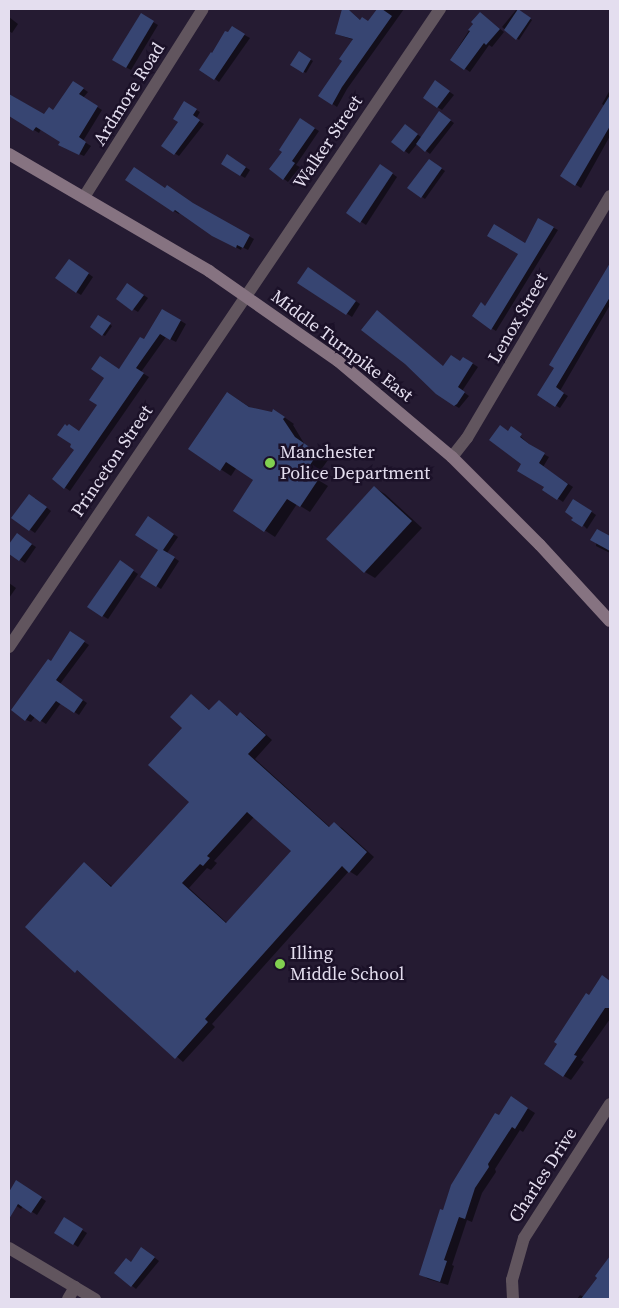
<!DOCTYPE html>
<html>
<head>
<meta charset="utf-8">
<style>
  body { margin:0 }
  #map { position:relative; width:619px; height:1308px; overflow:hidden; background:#251b32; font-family:"Source Serif 4",serif }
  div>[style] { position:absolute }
  .shadow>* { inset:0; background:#0007 }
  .building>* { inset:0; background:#374572 }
  .minor>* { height:12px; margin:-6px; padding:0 6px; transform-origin:6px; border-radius:6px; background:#61555e }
  .secondary>* { height:12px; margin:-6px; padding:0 6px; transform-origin:6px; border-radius:6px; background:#867381 }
  .dots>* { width:14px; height:14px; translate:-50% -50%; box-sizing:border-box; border:2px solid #1b1128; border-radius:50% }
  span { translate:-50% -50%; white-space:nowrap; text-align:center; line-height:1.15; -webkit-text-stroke:5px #1b1128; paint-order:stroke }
  .street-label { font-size:18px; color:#e4deef }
  .poi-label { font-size:18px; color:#e4deef }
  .left { translate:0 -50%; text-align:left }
  .frame { position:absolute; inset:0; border:10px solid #e4deef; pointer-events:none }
</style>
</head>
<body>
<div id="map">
  <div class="shadow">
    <i style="clip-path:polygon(343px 9px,348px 9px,361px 21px,368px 22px,378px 9px,404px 9px,347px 89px,337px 107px,320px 95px,344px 61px,354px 40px,336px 34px)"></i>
    <i style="clip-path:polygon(516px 10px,532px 20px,519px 40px,502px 27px)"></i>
    <i style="clip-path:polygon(480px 13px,504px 32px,492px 47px,489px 45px,470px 72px,451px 59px)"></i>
    <i style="clip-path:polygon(141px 15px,158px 25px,131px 70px,113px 60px)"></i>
    <i style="clip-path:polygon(9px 17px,18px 24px,12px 33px,9px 31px)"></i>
    <i style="clip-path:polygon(232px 28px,250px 38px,219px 82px,215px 79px)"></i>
    <i style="clip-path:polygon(299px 53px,313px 61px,306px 73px,292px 65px)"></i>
    <i style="clip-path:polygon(78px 85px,88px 92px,83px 98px,102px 110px,83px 141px,91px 146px,84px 156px,65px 148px,62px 142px,41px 129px,39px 133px,9px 115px,9px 94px,45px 116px,54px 111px)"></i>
    <i style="clip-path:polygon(440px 85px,454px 95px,442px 110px,437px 107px)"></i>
    <i style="clip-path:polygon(610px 90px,610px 136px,581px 188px,562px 176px,605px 106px,602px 104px)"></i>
    <i style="clip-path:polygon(184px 103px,200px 112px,196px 119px,204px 124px,179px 156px,163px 146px,180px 122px)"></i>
    <i style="clip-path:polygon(444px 116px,454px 123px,430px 154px,417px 144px,409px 154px,393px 142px,410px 128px,422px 138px)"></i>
    <i style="clip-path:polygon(301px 120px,319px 131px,296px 165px,300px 167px,288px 182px,284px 179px,284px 152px)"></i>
    <i style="clip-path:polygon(233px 159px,250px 170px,245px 178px,240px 175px)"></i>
    <i style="clip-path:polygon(433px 163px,445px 171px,425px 199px,422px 197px)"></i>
    <i style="clip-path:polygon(385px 168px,397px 177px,366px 225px,348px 213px)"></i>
    <i style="clip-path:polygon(127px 180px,166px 189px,254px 239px,248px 250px,242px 247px,241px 250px,213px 235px,180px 212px,179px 214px,174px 211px)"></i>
    <i style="clip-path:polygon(539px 220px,558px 230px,496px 331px,473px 316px,486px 307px)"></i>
    <i style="clip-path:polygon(74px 263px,93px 277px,81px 295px,76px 292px)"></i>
    <i style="clip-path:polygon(610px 264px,610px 305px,560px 391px,568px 396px,560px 408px,538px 395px,556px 367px,551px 364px)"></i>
    <i style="clip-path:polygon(314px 272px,360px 304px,352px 317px,299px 282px)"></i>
    <i style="clip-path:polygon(132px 287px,148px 298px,138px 312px,117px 299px)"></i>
    <i style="clip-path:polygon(163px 310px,186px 324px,176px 342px,166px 337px,141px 372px,149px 377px,70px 491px,53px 479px,76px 449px,80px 432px,99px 405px,106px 378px,120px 370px,144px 340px)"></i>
    <i style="clip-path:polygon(98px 316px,112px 326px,105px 336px,91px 327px)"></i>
    <i style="clip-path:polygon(464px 358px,478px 367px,462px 391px,469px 396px,459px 408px,454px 405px,444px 367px,461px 363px)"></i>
    <i style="clip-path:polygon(228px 393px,251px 408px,284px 417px,294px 424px,293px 425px,305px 445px,328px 460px,315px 478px,328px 486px,310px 512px,297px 504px,275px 537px,234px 510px,255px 480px,237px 467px,231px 476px,190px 449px)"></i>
    <i style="clip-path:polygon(515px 431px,534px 449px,549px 457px,543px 467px,573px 487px,563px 502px,544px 489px,546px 486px,523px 464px,508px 432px)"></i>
    <i style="clip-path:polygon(375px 488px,385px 494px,422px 528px,375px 578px,365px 572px,328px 538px)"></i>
    <i style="clip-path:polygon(35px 498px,51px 511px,35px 533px,13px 518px)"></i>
    <i style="clip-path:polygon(579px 503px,596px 515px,587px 529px,575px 517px)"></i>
    <i style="clip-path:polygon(153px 521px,178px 537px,167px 553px,179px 561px,161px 589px,142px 577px,160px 549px)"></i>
    <i style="clip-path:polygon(597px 530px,610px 538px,610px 553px,596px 546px)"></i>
    <i style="clip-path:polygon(17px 535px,36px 547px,25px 563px,9px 552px,9px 546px)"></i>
    <i style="clip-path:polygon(125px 565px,138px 574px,108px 619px,88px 607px)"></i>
    <i style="clip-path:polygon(9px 583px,16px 588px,9px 598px)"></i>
    <i style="clip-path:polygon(70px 633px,89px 645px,60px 684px,87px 703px,79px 715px,61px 703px,46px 724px,35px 717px,31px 722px,26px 720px,52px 663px)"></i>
    <i style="clip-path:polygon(evenodd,192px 696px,211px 711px,219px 701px,238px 716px,241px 714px,248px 718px,272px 740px,255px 759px,331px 828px,334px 824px,342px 828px,374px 857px,357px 876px,349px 871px,212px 1024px,215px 1027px,183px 1062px,27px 927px,84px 864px,113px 887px,190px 802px,183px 728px,192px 696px,254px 817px,292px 851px,227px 923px,189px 888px,207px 868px,211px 870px,217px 863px,214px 861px,254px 817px)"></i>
    <i style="clip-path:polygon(602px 977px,610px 982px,610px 1019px,581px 1060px,584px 1062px,571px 1080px,564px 1076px)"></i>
    <i style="clip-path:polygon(519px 1103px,535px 1113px,523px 1132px,520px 1130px,495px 1169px,496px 1172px,482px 1193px,472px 1222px,467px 1220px,452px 1265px,454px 1266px,448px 1285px,428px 1279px,421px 1274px,444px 1212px,499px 1116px)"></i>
    <i style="clip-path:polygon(17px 1182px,46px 1201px,37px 1215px,23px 1206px,21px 1209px,9px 1201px,9px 1194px)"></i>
    <i style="clip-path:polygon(64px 1219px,87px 1233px,78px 1247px,55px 1232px)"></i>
    <i style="clip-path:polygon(147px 1252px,159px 1261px,136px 1289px,116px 1273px)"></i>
    <i style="clip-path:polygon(610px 1258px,610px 1299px,577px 1299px,580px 1295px,584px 1297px,599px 1278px,596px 1276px)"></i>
  </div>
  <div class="building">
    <i style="clip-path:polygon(342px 9px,348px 9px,360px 20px,362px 17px,368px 21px,377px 9px,382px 9px,392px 16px,342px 87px,332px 105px,318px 96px,342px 61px,339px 59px,353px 39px,335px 34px)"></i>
    <i style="clip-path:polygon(518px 9px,531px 18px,516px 40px,504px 30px)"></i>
    <i style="clip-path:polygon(480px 12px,500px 29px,486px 45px,484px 43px,464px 70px,450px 60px,470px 31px,468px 30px,473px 24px,471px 22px)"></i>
    <i style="clip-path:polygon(141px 13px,154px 21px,126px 68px,112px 60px)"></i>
    <i style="clip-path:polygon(232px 26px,245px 34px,214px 80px,199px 70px,211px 52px,212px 53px,225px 31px,228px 32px)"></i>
    <i style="clip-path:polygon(299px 51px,311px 59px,303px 73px,290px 65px)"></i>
    <i style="clip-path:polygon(435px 80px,450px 91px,437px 108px,423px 98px)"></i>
    <i style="clip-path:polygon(73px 81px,84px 88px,79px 94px,98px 106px,79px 137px,86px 142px,79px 155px,58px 145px,60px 142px,36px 127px,33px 131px,9px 116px,9px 94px,44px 114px,49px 107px,53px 110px)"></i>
    <i style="clip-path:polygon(610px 95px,610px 126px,575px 186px,560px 176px)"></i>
    <i style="clip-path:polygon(184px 101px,197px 109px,193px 115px,200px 120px,174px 155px,161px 146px,178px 122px,173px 119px)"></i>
    <i style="clip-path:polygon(439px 111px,451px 120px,425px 152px,416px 144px)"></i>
    <i style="clip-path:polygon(300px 118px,315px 128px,292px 161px,295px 163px,283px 180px,269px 169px,282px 152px,279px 150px)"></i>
    <i style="clip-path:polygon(405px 124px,418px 134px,404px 152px,391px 142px)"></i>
    <i style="clip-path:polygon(227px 154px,246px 167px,240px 176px,221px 164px)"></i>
    <i style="clip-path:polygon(429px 159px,442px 168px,421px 198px,407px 188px)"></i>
    <i style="clip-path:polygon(380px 164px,393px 173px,360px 223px,346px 213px)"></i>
    <i style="clip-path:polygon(134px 167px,165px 188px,167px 185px,193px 203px,250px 235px,243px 248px,237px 245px,236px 248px,212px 236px,175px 210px,173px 212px,125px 180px)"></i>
    <i style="clip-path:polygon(538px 218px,554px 227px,491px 330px,472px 316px,481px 302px,485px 306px,518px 254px,487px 236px,494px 224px,525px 243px)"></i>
    <i style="clip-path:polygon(69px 259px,89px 273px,76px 293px,55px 278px)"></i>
    <i style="clip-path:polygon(610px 263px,610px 297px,556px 387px,564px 393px,555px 407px,537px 395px,554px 368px,549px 365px)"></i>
    <i style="clip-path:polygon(308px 267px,356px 301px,346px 315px,297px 283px)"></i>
    <i style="clip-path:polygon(127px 283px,144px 295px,132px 311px,116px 299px)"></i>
    <i style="clip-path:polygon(162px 309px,181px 320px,170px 340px,160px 334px,136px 368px,144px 373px,64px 489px,52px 479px,74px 450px,70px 447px,71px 444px,57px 435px,65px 424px,67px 426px,69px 424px,79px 431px,97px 405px,89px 400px,104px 378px,91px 369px,100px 356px,119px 369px,140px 337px,144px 339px)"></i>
    <i style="clip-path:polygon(377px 310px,443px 366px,451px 355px,460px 361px,463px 357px,473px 363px,458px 387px,465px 392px,457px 404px,454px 406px,436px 394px,405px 364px,361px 330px)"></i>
    <i style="clip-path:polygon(98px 315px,111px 323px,102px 336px,90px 327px)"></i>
    <i style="clip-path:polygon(227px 392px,249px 407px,272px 412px,273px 409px,285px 417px,283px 419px,295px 437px,318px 453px,306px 471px,318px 480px,300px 507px,287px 499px,264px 532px,233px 511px,253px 480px,226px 462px,220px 471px,188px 449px)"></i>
    <i style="clip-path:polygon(500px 425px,508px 431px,511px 426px,522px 434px,520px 437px,529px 444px,545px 453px,539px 463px,568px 484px,557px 500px,542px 490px,544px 487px,517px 471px,521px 464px,489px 440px)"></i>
    <i style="clip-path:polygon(374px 486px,412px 521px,364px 573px,326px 539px)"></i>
    <i style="clip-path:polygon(29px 494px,47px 507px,29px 531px,11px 518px)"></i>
    <i style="clip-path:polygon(573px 499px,592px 511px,582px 527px,571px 520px,573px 518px,565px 512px)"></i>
    <i style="clip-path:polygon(148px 516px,174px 534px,163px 550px,175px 557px,156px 587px,140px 577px,158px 550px,135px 535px)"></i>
    <i style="clip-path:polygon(597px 529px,610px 536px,610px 551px,590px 540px)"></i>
    <i style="clip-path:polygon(17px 533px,32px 544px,19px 561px,9px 554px,9px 544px)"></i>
    <i style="clip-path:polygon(120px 560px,134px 570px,102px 617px,87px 607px)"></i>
    <i style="clip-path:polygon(70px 631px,85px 641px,56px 680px,83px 700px,74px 713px,56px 701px,40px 722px,30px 714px,25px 721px,11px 710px,48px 659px,51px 661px)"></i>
    <i style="clip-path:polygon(evenodd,191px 694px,209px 710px,219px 700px,237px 716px,240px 712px,266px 735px,248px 754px,329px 827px,334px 822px,367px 852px,349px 873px,342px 866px,205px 1019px,208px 1022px,175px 1059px,77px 970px,75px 973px,25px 927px,84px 862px,111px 887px,189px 802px,148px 765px,182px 728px,170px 717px,191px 694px,247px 812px,291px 851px,226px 923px,182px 883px,200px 864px,203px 866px,210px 858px,207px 856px,247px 812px)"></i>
    <i style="clip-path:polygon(602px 975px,610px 981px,610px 1008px,605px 1008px,574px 1055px,577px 1056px,563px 1077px,544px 1064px,557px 1044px,554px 1042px,586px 993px,589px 995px)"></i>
    <i style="clip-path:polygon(511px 1096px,528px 1108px,515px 1129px,512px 1127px,488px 1164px,489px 1167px,475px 1188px,465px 1219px,459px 1217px,444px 1260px,447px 1261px,440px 1282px,419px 1275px,440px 1209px,443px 1210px,451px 1185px,495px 1113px,499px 1115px)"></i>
    <i style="clip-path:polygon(16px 1180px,42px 1197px,31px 1213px,18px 1204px,9px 1219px,9px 1192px)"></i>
    <i style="clip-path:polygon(64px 1217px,83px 1229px,73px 1245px,54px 1233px)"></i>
    <i style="clip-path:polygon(141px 1247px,155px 1257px,131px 1287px,114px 1273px,126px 1258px,131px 1262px)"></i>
    <i style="clip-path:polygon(610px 1256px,610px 1299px,581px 1299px,597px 1278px,595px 1276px)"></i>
  </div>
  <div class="minor">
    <i style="left:84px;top:197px;width:222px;rotate:-57.7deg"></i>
    <i style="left:452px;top:457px;width:24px;rotate:-52deg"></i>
    <i style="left:467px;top:438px;width:281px;rotate:-59.4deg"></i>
    <i style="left:9px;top:647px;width:770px;rotate:-55.96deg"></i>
    <i style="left:9px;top:1248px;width:100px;rotate:30.7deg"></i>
    <i style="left:68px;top:1299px;width:14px;rotate:-60deg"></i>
    <i style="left:513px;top:1299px;width:19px;rotate:-93deg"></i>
    <i style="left:512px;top:1280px;width:44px;rotate:-74.1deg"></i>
    <i style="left:524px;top:1238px;width:159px;rotate:-57.3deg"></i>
  </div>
  <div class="secondary">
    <i style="left:9px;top:154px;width:232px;rotate:30.3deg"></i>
    <i style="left:209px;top:271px;width:157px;rotate:34.9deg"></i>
    <i style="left:338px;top:361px;width:149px;rotate:40.1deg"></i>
    <i style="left:452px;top:457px;width:124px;rotate:45deg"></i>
    <i style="left:540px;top:545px;width:103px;rotate:47.4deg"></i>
  </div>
  <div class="dots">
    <i style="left:270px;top:463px;background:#81d050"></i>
    <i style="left:280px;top:964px;background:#81d050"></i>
  </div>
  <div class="street-label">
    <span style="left:129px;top:94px;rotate:-58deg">Ardmore Road</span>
    <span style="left:328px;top:142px;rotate:-56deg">Walker Street</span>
    <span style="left:518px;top:318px;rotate:-60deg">Lenox Street</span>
    <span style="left:342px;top:346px;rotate:37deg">Middle Turnpike East</span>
    <span style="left:112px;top:461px;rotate:-56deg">Princeton Street</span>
    <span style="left:543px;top:1175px;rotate:-57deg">Charles Drive</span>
  </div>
  <div class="poi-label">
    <span class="left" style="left:280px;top:463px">Manchester<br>Police Department</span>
    <span class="left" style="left:290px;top:964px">Illing<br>Middle School</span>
  </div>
  <div class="frame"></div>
</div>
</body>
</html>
